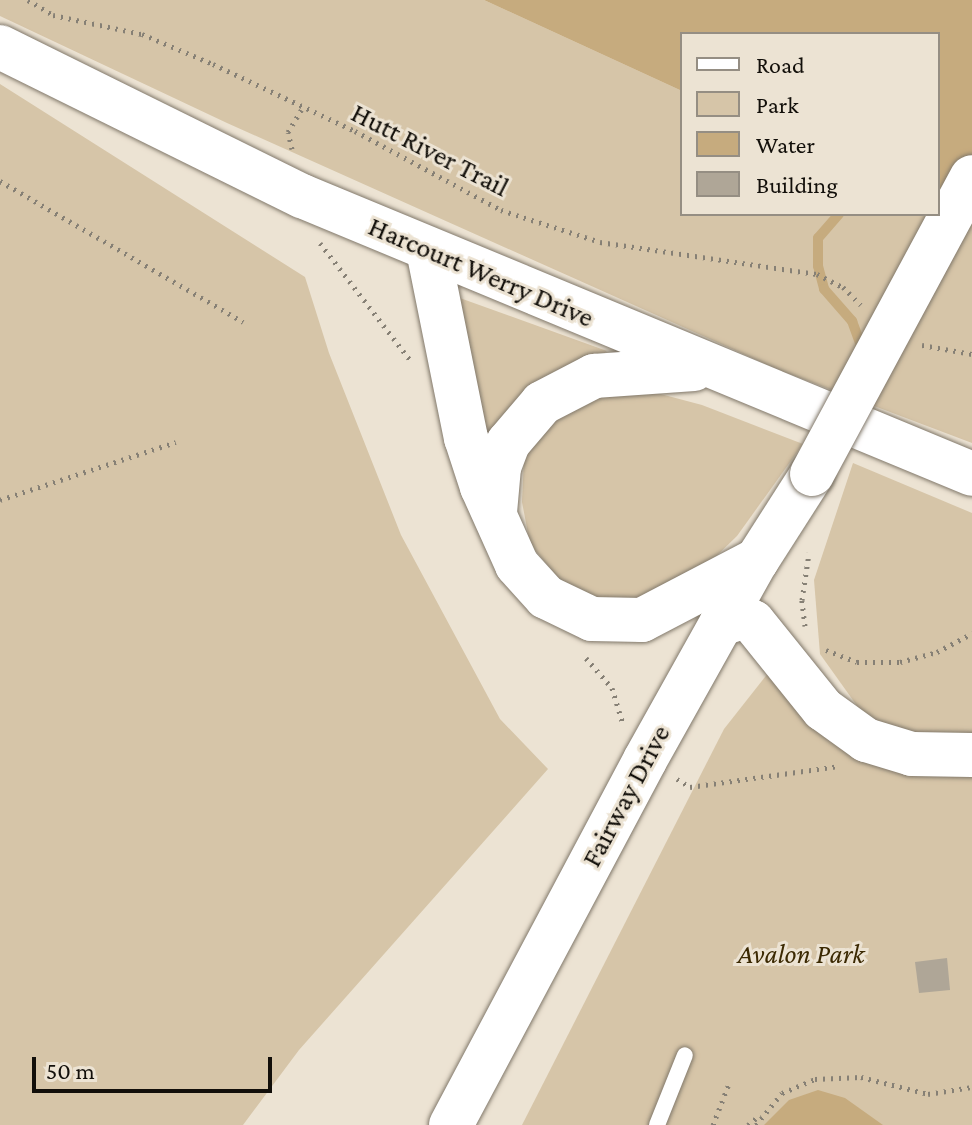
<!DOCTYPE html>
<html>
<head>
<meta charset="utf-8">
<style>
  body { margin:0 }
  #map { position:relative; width:972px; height:1125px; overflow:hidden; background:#ece3d3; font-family:"Crimson Pro",serif }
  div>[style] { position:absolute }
  .green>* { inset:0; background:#d6c5a8 }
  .water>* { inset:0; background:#c6ab7e }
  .stream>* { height:10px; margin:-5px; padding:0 5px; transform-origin:5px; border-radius:5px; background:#c6ab7e }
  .building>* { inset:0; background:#afa697 }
  .path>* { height:5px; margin-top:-2.5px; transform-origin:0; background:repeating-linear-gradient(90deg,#868075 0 2px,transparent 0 8px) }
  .roads { filter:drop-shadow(0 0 2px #81786a) drop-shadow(0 0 2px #81786a) }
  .service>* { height:16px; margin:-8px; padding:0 8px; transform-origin:8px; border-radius:8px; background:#fff }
  .secondary>* { height:44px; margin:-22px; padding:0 22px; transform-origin:22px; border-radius:22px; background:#fff }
  .bridges { filter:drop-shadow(0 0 2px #81786a) drop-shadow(0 0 2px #81786a) }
  .secondary-bridge>* { height:44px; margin:-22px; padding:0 22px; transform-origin:22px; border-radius:22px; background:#fff }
  span { translate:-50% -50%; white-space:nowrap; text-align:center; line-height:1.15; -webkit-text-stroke:6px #ece3d3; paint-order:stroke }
  .street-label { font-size:28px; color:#120f0a }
  .park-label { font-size:28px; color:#3b2902; font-style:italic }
  .legend { position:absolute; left:680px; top:32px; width:260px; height:184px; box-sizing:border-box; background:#ece3d3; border:2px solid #958e83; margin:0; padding:10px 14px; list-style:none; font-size:24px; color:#120f0a }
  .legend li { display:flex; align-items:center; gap:16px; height:40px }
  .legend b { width:40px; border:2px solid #958e83 }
  .scale { position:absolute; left:32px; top:1057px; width:240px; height:36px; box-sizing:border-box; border:4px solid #120f0a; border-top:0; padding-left:10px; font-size:24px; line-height:28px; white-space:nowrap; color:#120f0a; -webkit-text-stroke:6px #ece3d3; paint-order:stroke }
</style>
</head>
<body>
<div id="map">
  <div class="green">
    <i style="clip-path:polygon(0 0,484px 0,682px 91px,682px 214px,938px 214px,972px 206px,972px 443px,779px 370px,227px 123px,0 16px)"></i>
    <i style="clip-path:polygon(0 84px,305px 277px,329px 353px,401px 535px,500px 719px,548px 769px,299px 1050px,243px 1125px,0 1125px)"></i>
    <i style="clip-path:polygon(457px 297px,607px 351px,488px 452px)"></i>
    <i style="clip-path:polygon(653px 392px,702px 405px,803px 444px,737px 536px,707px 565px,655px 598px,600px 600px,559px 579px,530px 544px,522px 502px,524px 459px,546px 426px,584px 394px)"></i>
    <i style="clip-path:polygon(853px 463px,972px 513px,972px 736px,905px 736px,865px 717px,820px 654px,814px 580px)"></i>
    <i style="clip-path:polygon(769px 672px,972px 767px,972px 1125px,522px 1125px,724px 729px)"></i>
  </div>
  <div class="water">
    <i style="clip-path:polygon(484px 0,972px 0,972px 206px,938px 194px,938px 34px,682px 34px,682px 91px)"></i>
    <i style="clip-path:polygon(818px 1090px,845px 1098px,883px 1125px,764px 1125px,789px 1100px)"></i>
  </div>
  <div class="stream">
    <i style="left:839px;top:214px;width:32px;rotate:131deg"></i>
    <i style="left:818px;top:238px;width:28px;rotate:90deg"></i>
    <i style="left:818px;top:266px;width:24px;rotate:75deg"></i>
    <i style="left:824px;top:289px;width:43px;rotate:48.8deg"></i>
    <i style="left:852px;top:321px;width:32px;rotate:70deg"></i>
  </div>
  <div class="building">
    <i style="clip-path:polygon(947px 958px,950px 990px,919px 993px,915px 962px)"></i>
  </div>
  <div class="path">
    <i style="left:28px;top:0;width:29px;rotate:31deg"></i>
    <i style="left:53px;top:15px;width:91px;rotate:12.1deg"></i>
    <i style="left:142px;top:34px;width:77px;rotate:22.9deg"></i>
    <i style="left:213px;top:64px;width:157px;rotate:25.3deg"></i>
    <i style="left:355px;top:131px;width:166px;rotate:28.4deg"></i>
    <i style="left:501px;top:210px;width:104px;rotate:17.9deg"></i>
    <i style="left:600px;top:242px;width:219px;rotate:8.4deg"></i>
    <i style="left:817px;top:274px;width:29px;rotate:27deg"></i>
    <i style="left:843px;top:287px;width:25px;rotate:45deg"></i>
    <i style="left:292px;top:149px;width:17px;rotate:-103deg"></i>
    <i style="left:288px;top:132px;width:26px;rotate:-59deg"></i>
    <i style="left:0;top:181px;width:281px;rotate:30.1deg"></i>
    <i style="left:320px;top:243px;width:149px;rotate:52.4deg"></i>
    <i style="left:922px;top:345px;width:51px;rotate:10.2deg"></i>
    <i style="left:0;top:500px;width:185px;rotate:-18.2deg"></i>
    <i style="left:805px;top:626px;width:26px;rotate:-97deg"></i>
    <i style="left:802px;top:600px;width:48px;rotate:-81.5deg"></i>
    <i style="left:826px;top:650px;width:33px;rotate:21deg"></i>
    <i style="left:857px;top:662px;width:43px"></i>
    <i style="left:900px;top:662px;width:38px;rotate:-15deg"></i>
    <i style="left:937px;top:652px;width:40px;rotate:-28deg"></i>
    <i style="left:586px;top:658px;width:40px;rotate:49deg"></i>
    <i style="left:612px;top:688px;width:38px;rotate:73deg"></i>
    <i style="left:677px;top:779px;width:15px;rotate:32deg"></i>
    <i style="left:690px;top:787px;width:150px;rotate:-8deg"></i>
    <i style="left:713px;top:1125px;width:47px;rotate:-68.9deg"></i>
    <i style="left:748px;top:1125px;width:16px;rotate:-40deg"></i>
    <i style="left:756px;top:1125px;width:41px;rotate:-50.9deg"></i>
    <i style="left:782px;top:1093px;width:36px;rotate:-23deg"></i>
    <i style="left:815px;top:1079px;width:46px;rotate:-2.5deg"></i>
    <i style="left:861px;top:1077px;width:69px;rotate:14.2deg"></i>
    <i style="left:928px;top:1094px;width:45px;rotate:-9deg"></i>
  </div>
  <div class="roads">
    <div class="service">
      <i style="left:657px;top:1125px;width:75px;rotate:-68.2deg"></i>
    </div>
    <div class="secondary">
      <i style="left:0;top:47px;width:337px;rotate:26.3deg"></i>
      <i style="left:302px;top:196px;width:725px;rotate:22.53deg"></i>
      <i style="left:428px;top:250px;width:192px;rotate:78.6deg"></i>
      <i style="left:466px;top:438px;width:52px;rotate:71.9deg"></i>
      <i style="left:482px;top:487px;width:85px;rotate:65.8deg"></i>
      <i style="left:517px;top:565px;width:43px;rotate:47.8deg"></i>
      <i style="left:546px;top:597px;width:51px;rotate:25.6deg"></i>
      <i style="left:592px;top:619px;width:50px;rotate:1.1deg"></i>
      <i style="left:642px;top:620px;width:130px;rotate:-27.6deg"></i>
      <i style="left:495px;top:512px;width:45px;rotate:-84.9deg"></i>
      <i style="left:499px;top:467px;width:26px;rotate:-69deg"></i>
      <i style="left:508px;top:443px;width:52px;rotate:-49.6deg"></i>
      <i style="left:542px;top:403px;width:59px;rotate:-27.4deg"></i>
      <i style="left:594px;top:376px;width:100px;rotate:-4deg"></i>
      <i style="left:721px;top:624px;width:23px;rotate:-18deg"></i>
      <i style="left:743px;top:617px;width:11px;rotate:27deg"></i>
      <i style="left:753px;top:622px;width:112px;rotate:51.2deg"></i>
      <i style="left:823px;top:709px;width:53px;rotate:35.8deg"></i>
      <i style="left:866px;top:740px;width:48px;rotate:16.9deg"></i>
      <i style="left:912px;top:754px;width:60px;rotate:1deg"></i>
      <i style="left:451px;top:1125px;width:413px;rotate:-62deg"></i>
      <i style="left:645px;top:760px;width:229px;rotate:-60.8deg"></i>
      <i style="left:757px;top:560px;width:102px;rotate:-57.4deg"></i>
    </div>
  </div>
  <div class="bridges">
    <div class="secondary-bridge">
      <i style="left:812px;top:474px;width:337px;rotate:-61.7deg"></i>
    </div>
  </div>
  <div class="street-label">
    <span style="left:430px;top:150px;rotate:27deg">Hutt River Trail</span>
    <span style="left:481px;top:272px;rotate:23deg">Harcourt Werry Drive</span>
    <span style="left:626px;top:796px;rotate:-62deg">Fairway Drive</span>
  </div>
  <div class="park-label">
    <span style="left:801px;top:954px">Avalon Park</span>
  </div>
  <ul class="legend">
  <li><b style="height:10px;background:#fff"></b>Road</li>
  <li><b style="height:22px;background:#d6c5a8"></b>Park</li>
  <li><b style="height:22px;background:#c6ab7e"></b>Water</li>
  <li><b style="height:22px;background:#afa697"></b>Building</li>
  </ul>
  <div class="scale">50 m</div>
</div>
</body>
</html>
